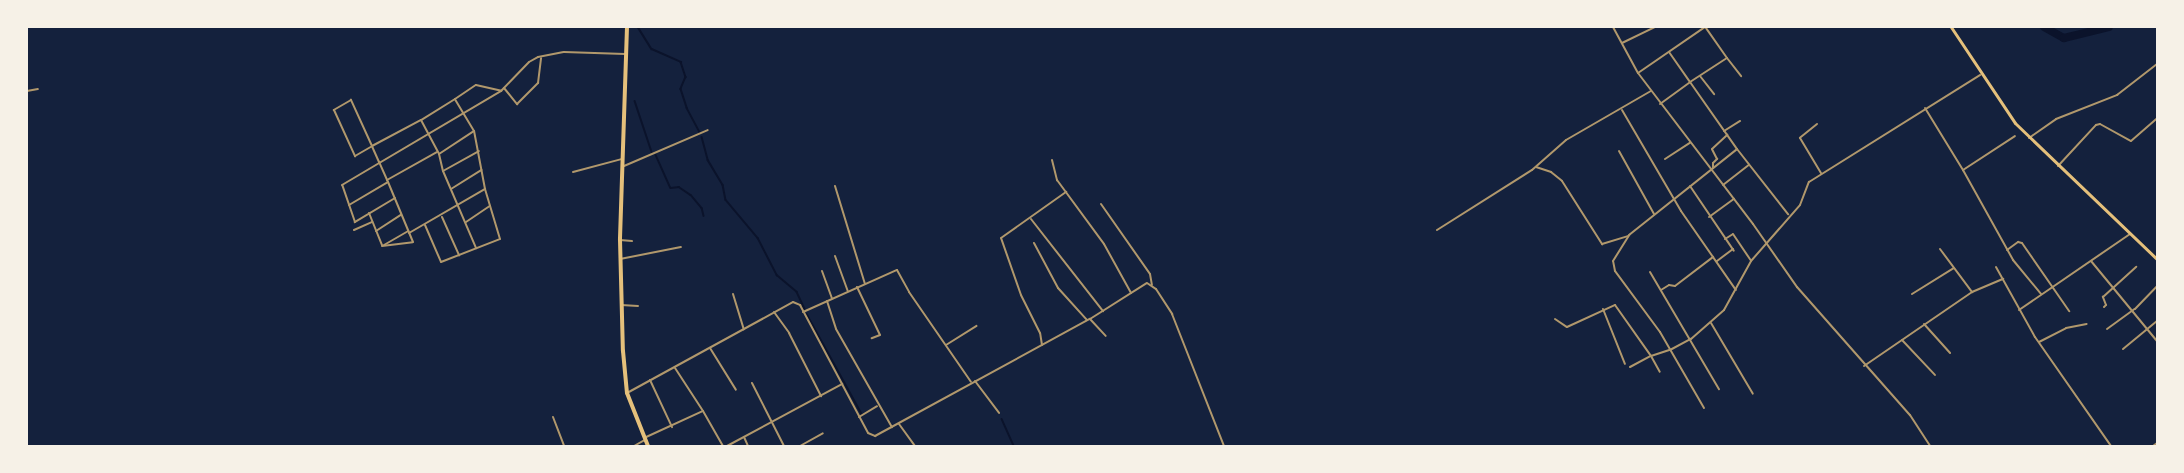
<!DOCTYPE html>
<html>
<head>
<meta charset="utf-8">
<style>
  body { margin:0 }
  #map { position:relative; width:2184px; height:473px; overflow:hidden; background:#14213d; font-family:Arial,sans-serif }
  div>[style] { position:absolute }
  .stream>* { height:1.5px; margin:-0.75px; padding:0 0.75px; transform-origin:0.75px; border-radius:0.75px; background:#0b132b }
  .river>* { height:8px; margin:-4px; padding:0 4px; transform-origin:4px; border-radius:4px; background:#0b132b }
  .minor>* { height:2px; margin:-1px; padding:0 1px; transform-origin:1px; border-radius:1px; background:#b1986c }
  .secondary>* { height:3px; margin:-1.5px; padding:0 1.5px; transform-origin:1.5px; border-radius:1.5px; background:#e5c07b }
  .primary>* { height:4px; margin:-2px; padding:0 2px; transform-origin:2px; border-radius:2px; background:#e5c07b }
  span { translate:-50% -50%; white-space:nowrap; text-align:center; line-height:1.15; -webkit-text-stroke:6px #f6f1e7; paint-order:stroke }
  .frame { position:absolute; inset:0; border:28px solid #f6f1e7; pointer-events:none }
</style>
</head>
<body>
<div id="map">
  <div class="stream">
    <i style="left:638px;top:27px;width:26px;rotate:58deg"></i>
    <i style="left:652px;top:49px;width:32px;rotate:24deg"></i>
    <i style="left:681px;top:62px;width:16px;rotate:72deg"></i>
    <i style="left:686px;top:77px;width:13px;rotate:113deg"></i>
    <i style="left:681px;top:89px;width:20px;rotate:72deg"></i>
    <i style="left:687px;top:108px;width:27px;rotate:62deg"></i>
    <i style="left:635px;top:101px;width:54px;rotate:71.6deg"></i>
    <i style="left:702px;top:137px;width:24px;rotate:75deg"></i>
    <i style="left:708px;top:160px;width:29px;rotate:59deg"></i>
    <i style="left:723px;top:185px;width:15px;rotate:79deg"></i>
    <i style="left:726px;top:200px;width:50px;rotate:49.9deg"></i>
    <i style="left:758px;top:238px;width:42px;rotate:62.8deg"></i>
    <i style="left:777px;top:275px;width:26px;rotate:40deg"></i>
    <i style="left:797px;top:292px;width:19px;rotate:65deg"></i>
    <i style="left:656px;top:155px;width:36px;rotate:66deg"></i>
    <i style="left:671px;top:188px;width:8px;rotate:-7deg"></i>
    <i style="left:679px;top:187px;width:14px;rotate:34deg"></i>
    <i style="left:691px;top:195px;width:17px;rotate:50deg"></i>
    <i style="left:702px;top:208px;width:8px;rotate:76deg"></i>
    <i style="left:807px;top:314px;width:114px;rotate:61.2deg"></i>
    <i style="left:1002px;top:419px;width:30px;rotate:66deg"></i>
  </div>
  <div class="river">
    <i style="left:2044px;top:27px;width:23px;rotate:29deg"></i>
    <i style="left:2064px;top:38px;width:46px;rotate:-13.7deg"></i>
  </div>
  <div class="minor">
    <i style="left:1613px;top:27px;width:52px;rotate:61.5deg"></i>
    <i style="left:1638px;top:73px;width:190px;rotate:52.7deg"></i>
    <i style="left:1753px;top:224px;width:77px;rotate:55.1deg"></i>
    <i style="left:1797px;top:287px;width:171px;rotate:48.6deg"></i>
    <i style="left:1910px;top:415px;width:37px;rotate:57deg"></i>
    <i style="left:1622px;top:43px;width:37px;rotate:-26deg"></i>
    <i style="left:1669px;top:52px;width:37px;rotate:55deg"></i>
    <i style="left:1690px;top:82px;width:44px;rotate:-33deg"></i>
    <i style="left:1727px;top:58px;width:38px;rotate:-125deg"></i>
    <i style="left:1727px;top:58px;width:23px;rotate:52deg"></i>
    <i style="left:1638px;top:73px;width:81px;rotate:-34.5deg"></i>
    <i style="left:1700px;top:76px;width:23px;rotate:52deg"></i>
    <i style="left:504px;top:88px;width:21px;rotate:51deg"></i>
    <i style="left:517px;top:104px;width:30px;rotate:-45deg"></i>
    <i style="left:538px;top:83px;width:25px;rotate:-83deg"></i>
    <i style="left:27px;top:91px;width:11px;rotate:-10deg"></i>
    <i style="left:455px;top:99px;width:25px;rotate:-34deg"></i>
    <i style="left:476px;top:85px;width:26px;rotate:13deg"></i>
    <i style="left:1660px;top:104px;width:37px;rotate:-36deg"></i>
    <i style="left:1690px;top:82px;width:82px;rotate:55deg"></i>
    <i style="left:1925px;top:108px;width:73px;rotate:58.5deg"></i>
    <i style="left:1963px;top:170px;width:62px;rotate:-33.2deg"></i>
    <i style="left:1622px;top:110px;width:117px;rotate:59.7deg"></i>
    <i style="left:1681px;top:211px;width:96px;rotate:55.2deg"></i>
    <i style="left:1817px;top:124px;width:22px;rotate:141deg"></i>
    <i style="left:1800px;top:138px;width:41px;rotate:59deg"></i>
    <i style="left:1724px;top:131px;width:19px;rotate:-32deg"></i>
    <i style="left:2029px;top:138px;width:33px;rotate:-35deg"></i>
    <i style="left:2056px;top:119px;width:66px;rotate:-21.5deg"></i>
    <i style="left:2117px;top:95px;width:51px;rotate:-37.8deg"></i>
    <i style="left:1619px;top:151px;width:72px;rotate:60.9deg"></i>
    <i style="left:439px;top:154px;width:42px;rotate:-33.3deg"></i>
    <i style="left:1665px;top:159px;width:30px;rotate:-33deg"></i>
    <i style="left:1052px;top:160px;width:21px;rotate:76deg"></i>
    <i style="left:1057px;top:180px;width:79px;rotate:53.7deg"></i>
    <i style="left:1104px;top:244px;width:56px;rotate:61.1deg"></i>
    <i style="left:624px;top:166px;width:91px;rotate:-23.2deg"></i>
    <i style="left:2058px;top:166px;width:56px;rotate:-47.2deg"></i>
    <i style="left:2096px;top:125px;width:4px;rotate:-14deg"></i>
    <i style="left:2100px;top:124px;width:35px;rotate:29deg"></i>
    <i style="left:2131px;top:141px;width:35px;rotate:-41deg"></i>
    <i style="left:1536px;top:167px;width:16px;rotate:18deg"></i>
    <i style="left:1551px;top:172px;width:14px;rotate:39deg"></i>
    <i style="left:1562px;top:181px;width:75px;rotate:57.6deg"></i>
    <i style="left:1602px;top:244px;width:27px;rotate:-17deg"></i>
    <i style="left:1713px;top:168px;width:5px;rotate:-90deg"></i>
    <i style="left:1713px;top:163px;width:6px;rotate:-45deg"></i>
    <i style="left:1717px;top:159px;width:11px;rotate:-117deg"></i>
    <i style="left:1712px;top:149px;width:21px;rotate:-43deg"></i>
    <i style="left:1963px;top:170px;width:103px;rotate:60.9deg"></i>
    <i style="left:2013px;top:260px;width:44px;rotate:50.5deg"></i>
    <i style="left:443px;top:171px;width:41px;rotate:-29.1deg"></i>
    <i style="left:573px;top:172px;width:51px;rotate:-14.9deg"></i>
    <i style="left:387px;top:180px;width:57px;rotate:-29.2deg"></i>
    <i style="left:1723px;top:185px;width:33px;rotate:-38deg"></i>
    <i style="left:835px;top:186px;width:102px;rotate:73deg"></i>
    <i style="left:1690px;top:186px;width:78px;rotate:55.9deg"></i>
    <i style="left:451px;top:189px;width:36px;rotate:-32deg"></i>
    <i style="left:395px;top:198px;width:47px;rotate:149deg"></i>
    <i style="left:355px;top:222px;width:39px;rotate:-109deg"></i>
    <i style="left:342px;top:185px;width:185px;rotate:-30.6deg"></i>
    <i style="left:501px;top:91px;width:40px;rotate:-46deg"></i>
    <i style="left:529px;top:62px;width:10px;rotate:-29deg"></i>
    <i style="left:538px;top:57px;width:26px;rotate:-11deg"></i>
    <i style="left:564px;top:52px;width:61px;rotate:1.9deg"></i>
    <i style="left:1101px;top:204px;width:85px;rotate:55deg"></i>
    <i style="left:1150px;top:274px;width:11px;rotate:80deg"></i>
    <i style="left:349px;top:205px;width:45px;rotate:-30.5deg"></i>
    <i style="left:369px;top:213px;width:35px;rotate:68deg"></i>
    <i style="left:442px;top:217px;width:42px;rotate:65.9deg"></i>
    <i style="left:1709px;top:217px;width:31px;rotate:-36deg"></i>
    <i style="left:1031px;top:219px;width:117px;rotate:52deg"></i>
    <i style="left:466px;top:222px;width:29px;rotate:-34deg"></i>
    <i style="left:425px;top:225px;width:40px;rotate:66.6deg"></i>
    <i style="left:441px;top:262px;width:63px;rotate:-21.3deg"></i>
    <i style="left:500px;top:239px;width:52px;rotate:-106.7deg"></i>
    <i style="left:354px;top:230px;width:20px;rotate:-24deg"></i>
    <i style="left:1437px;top:230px;width:112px;rotate:-32.3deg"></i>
    <i style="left:1532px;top:170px;width:45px;rotate:-41.4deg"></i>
    <i style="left:1566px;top:140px;width:98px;rotate:-30deg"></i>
    <i style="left:376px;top:231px;width:30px;rotate:-33deg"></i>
    <i style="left:409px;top:233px;width:88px;rotate:-30.1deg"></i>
    <i style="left:485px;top:189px;width:59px;rotate:-100.7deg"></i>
    <i style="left:474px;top:131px;width:37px;rotate:-121deg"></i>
    <i style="left:455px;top:99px;width:40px;rotate:148deg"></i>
    <i style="left:1725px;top:239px;width:9px;rotate:-32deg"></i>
    <i style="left:1733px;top:234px;width:32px;rotate:56deg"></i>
    <i style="left:620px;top:240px;width:12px;rotate:5deg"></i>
    <i style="left:1034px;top:243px;width:51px;rotate:61.9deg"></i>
    <i style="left:1058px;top:288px;width:43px;rotate:47.8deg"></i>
    <i style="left:384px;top:245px;width:28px;rotate:-30deg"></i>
    <i style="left:382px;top:246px;width:31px;rotate:-7deg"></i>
    <i style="left:413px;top:242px;width:65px;rotate:-112.6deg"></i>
    <i style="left:388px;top:182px;width:22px;rotate:-114deg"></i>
    <i style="left:379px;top:162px;width:17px;rotate:-114deg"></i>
    <i style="left:372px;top:146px;width:51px;rotate:-114.5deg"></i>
    <i style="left:351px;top:100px;width:20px;rotate:150deg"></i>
    <i style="left:334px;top:110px;width:51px;rotate:65.5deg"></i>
    <i style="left:355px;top:156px;width:20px;rotate:-30deg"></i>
    <i style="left:372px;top:146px;width:55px;rotate:-28deg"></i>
    <i style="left:421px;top:120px;width:38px;rotate:62deg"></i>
    <i style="left:439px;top:154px;width:17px;rotate:77deg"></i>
    <i style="left:443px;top:171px;width:84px;rotate:66.8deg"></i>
    <i style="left:1940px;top:249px;width:54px;rotate:53.3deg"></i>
    <i style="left:2007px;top:250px;width:14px;rotate:-36deg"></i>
    <i style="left:2018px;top:242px;width:4px;rotate:14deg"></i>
    <i style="left:2022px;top:243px;width:83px;rotate:55.3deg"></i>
    <i style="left:835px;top:256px;width:37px;rotate:70deg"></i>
    <i style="left:620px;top:259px;width:62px;rotate:-11.1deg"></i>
    <i style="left:1717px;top:261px;width:20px;rotate:-37deg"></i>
    <i style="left:2091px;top:261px;width:104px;rotate:50.5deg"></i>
    <i style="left:1996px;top:267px;width:80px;rotate:60.9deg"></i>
    <i style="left:2035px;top:337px;width:133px;rotate:55.1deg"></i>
    <i style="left:822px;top:271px;width:29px;rotate:70deg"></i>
    <i style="left:1650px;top:272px;width:136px;rotate:59.5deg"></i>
    <i style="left:857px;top:287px;width:53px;rotate:64.4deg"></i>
    <i style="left:880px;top:335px;width:9px;rotate:159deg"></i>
    <i style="left:1661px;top:290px;width:9px;rotate:-32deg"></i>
    <i style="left:1669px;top:285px;width:6px;rotate:9deg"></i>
    <i style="left:1675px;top:286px;width:48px;rotate:-37.3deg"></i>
    <i style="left:733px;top:294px;width:37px;rotate:73deg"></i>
    <i style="left:1912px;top:294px;width:49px;rotate:-31.8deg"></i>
    <i style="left:827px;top:301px;width:29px;rotate:72deg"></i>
    <i style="left:836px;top:329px;width:113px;rotate:60.3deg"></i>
    <i style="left:621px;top:305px;width:17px;rotate:3deg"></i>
    <i style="left:2104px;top:307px;width:3px;rotate:-45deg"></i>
    <i style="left:2106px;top:305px;width:9px;rotate:-111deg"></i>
    <i style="left:2103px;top:297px;width:45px;rotate:-42.3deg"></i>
    <i style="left:1603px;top:309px;width:59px;rotate:68.2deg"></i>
    <i style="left:2019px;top:310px;width:135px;rotate:-34.4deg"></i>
    <i style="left:774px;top:312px;width:26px;rotate:54deg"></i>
    <i style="left:789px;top:333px;width:71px;rotate:63.1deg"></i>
    <i style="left:803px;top:312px;width:103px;rotate:-24.1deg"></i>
    <i style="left:897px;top:270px;width:25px;rotate:61deg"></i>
    <i style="left:909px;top:292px;width:109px;rotate:55.4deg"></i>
    <i style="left:1090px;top:319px;width:23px;rotate:47deg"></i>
    <i style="left:1555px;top:319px;width:14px;rotate:34deg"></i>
    <i style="left:1567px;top:327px;width:53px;rotate:-24.6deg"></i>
    <i style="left:1615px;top:305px;width:62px;rotate:54.8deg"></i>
    <i style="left:1651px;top:356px;width:20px;rotate:-18deg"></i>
    <i style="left:1670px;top:350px;width:24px;rotate:-28deg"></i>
    <i style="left:1691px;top:339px;width:44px;rotate:-41.3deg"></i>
    <i style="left:1724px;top:310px;width:56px;rotate:-61.1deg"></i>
    <i style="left:1751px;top:261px;width:74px;rotate:-48.8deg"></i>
    <i style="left:1800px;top:205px;width:25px;rotate:-69deg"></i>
    <i style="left:1809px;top:182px;width:202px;rotate:-32deg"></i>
    <i style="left:1711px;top:323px;width:82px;rotate:59.4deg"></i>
    <i style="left:1924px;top:324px;width:39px;rotate:48deg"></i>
    <i style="left:2107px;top:329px;width:34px;rotate:-36deg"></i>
    <i style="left:2135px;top:309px;width:32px;rotate:-46deg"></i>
    <i style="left:1902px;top:340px;width:48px;rotate:46.7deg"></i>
    <i style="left:2039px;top:342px;width:30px;rotate:-27deg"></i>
    <i style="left:2066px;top:328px;width:21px;rotate:-11deg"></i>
    <i style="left:946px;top:345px;width:36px;rotate:-32deg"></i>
    <i style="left:1042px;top:345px;width:12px;rotate:-99deg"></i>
    <i style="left:1040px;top:333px;width:42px;rotate:-116.6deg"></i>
    <i style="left:1021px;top:295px;width:60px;rotate:-109.3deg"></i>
    <i style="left:1001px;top:238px;width:80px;rotate:-35.3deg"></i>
    <i style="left:710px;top:348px;width:49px;rotate:58.2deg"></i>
    <i style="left:2123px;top:349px;width:44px;rotate:-39.5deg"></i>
    <i style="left:1864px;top:366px;width:131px;rotate:-34.4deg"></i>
    <i style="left:1972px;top:292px;width:34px;rotate:-23deg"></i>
    <i style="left:1630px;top:367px;width:24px;rotate:-28deg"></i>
    <i style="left:1651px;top:356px;width:18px;rotate:61deg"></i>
    <i style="left:675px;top:368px;width:51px;rotate:56.9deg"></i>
    <i style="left:650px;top:380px;width:52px;rotate:64.9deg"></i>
    <i style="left:975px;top:381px;width:40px;rotate:53deg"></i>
    <i style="left:752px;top:383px;width:71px;rotate:63.1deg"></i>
    <i style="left:627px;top:393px;width:189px;rotate:-28.7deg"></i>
    <i style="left:793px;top:302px;width:8px;rotate:23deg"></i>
    <i style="left:800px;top:305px;width:89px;rotate:62deg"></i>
    <i style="left:1704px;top:408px;width:88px;rotate:-120.1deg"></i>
    <i style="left:1660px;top:332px;width:76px;rotate:-126.4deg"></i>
    <i style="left:1615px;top:271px;width:10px;rotate:-101deg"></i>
    <i style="left:1613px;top:261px;width:31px;rotate:-58deg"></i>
    <i style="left:1629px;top:235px;width:138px;rotate:-38.5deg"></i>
    <i style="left:1737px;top:149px;width:83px;rotate:51.9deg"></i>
    <i style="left:553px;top:417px;width:31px;rotate:69deg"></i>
    <i style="left:859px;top:417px;width:21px;rotate:-31deg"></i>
    <i style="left:899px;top:424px;width:27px;rotate:54deg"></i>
    <i style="left:744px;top:437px;width:10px;rotate:66deg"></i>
    <i style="left:644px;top:438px;width:65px;rotate:-24.6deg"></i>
    <i style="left:703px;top:411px;width:40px;rotate:60.3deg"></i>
    <i style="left:634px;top:446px;width:13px;rotate:-29deg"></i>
    <i style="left:727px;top:446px;width:131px;rotate:-28.3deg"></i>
    <i style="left:842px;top:384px;width:55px;rotate:62deg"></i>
    <i style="left:868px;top:433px;width:8px;rotate:23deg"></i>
    <i style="left:875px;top:436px;width:245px;rotate:-28.6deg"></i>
    <i style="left:1090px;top:319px;width:67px;rotate:-32.3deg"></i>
    <i style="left:1147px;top:283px;width:11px;rotate:34deg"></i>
    <i style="left:1156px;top:289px;width:30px;rotate:57deg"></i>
    <i style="left:1172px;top:314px;width:142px;rotate:68.5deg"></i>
    <i style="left:800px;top:446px;width:26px;rotate:-29deg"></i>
    <i style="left:2153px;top:446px;width:5px;rotate:-37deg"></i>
  </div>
  <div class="secondary">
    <i style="left:1951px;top:27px;width:115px;rotate:56.3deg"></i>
    <i style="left:2015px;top:123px;width:197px;rotate:43.8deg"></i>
  </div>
  <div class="primary">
    <i style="left:627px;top:27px;width:213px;rotate:91.9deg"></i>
    <i style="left:620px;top:240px;width:111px;rotate:88.5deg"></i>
    <i style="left:623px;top:351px;width:42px;rotate:84.6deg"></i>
    <i style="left:627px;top:393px;width:57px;rotate:68.4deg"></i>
  </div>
  <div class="frame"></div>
</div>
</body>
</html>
